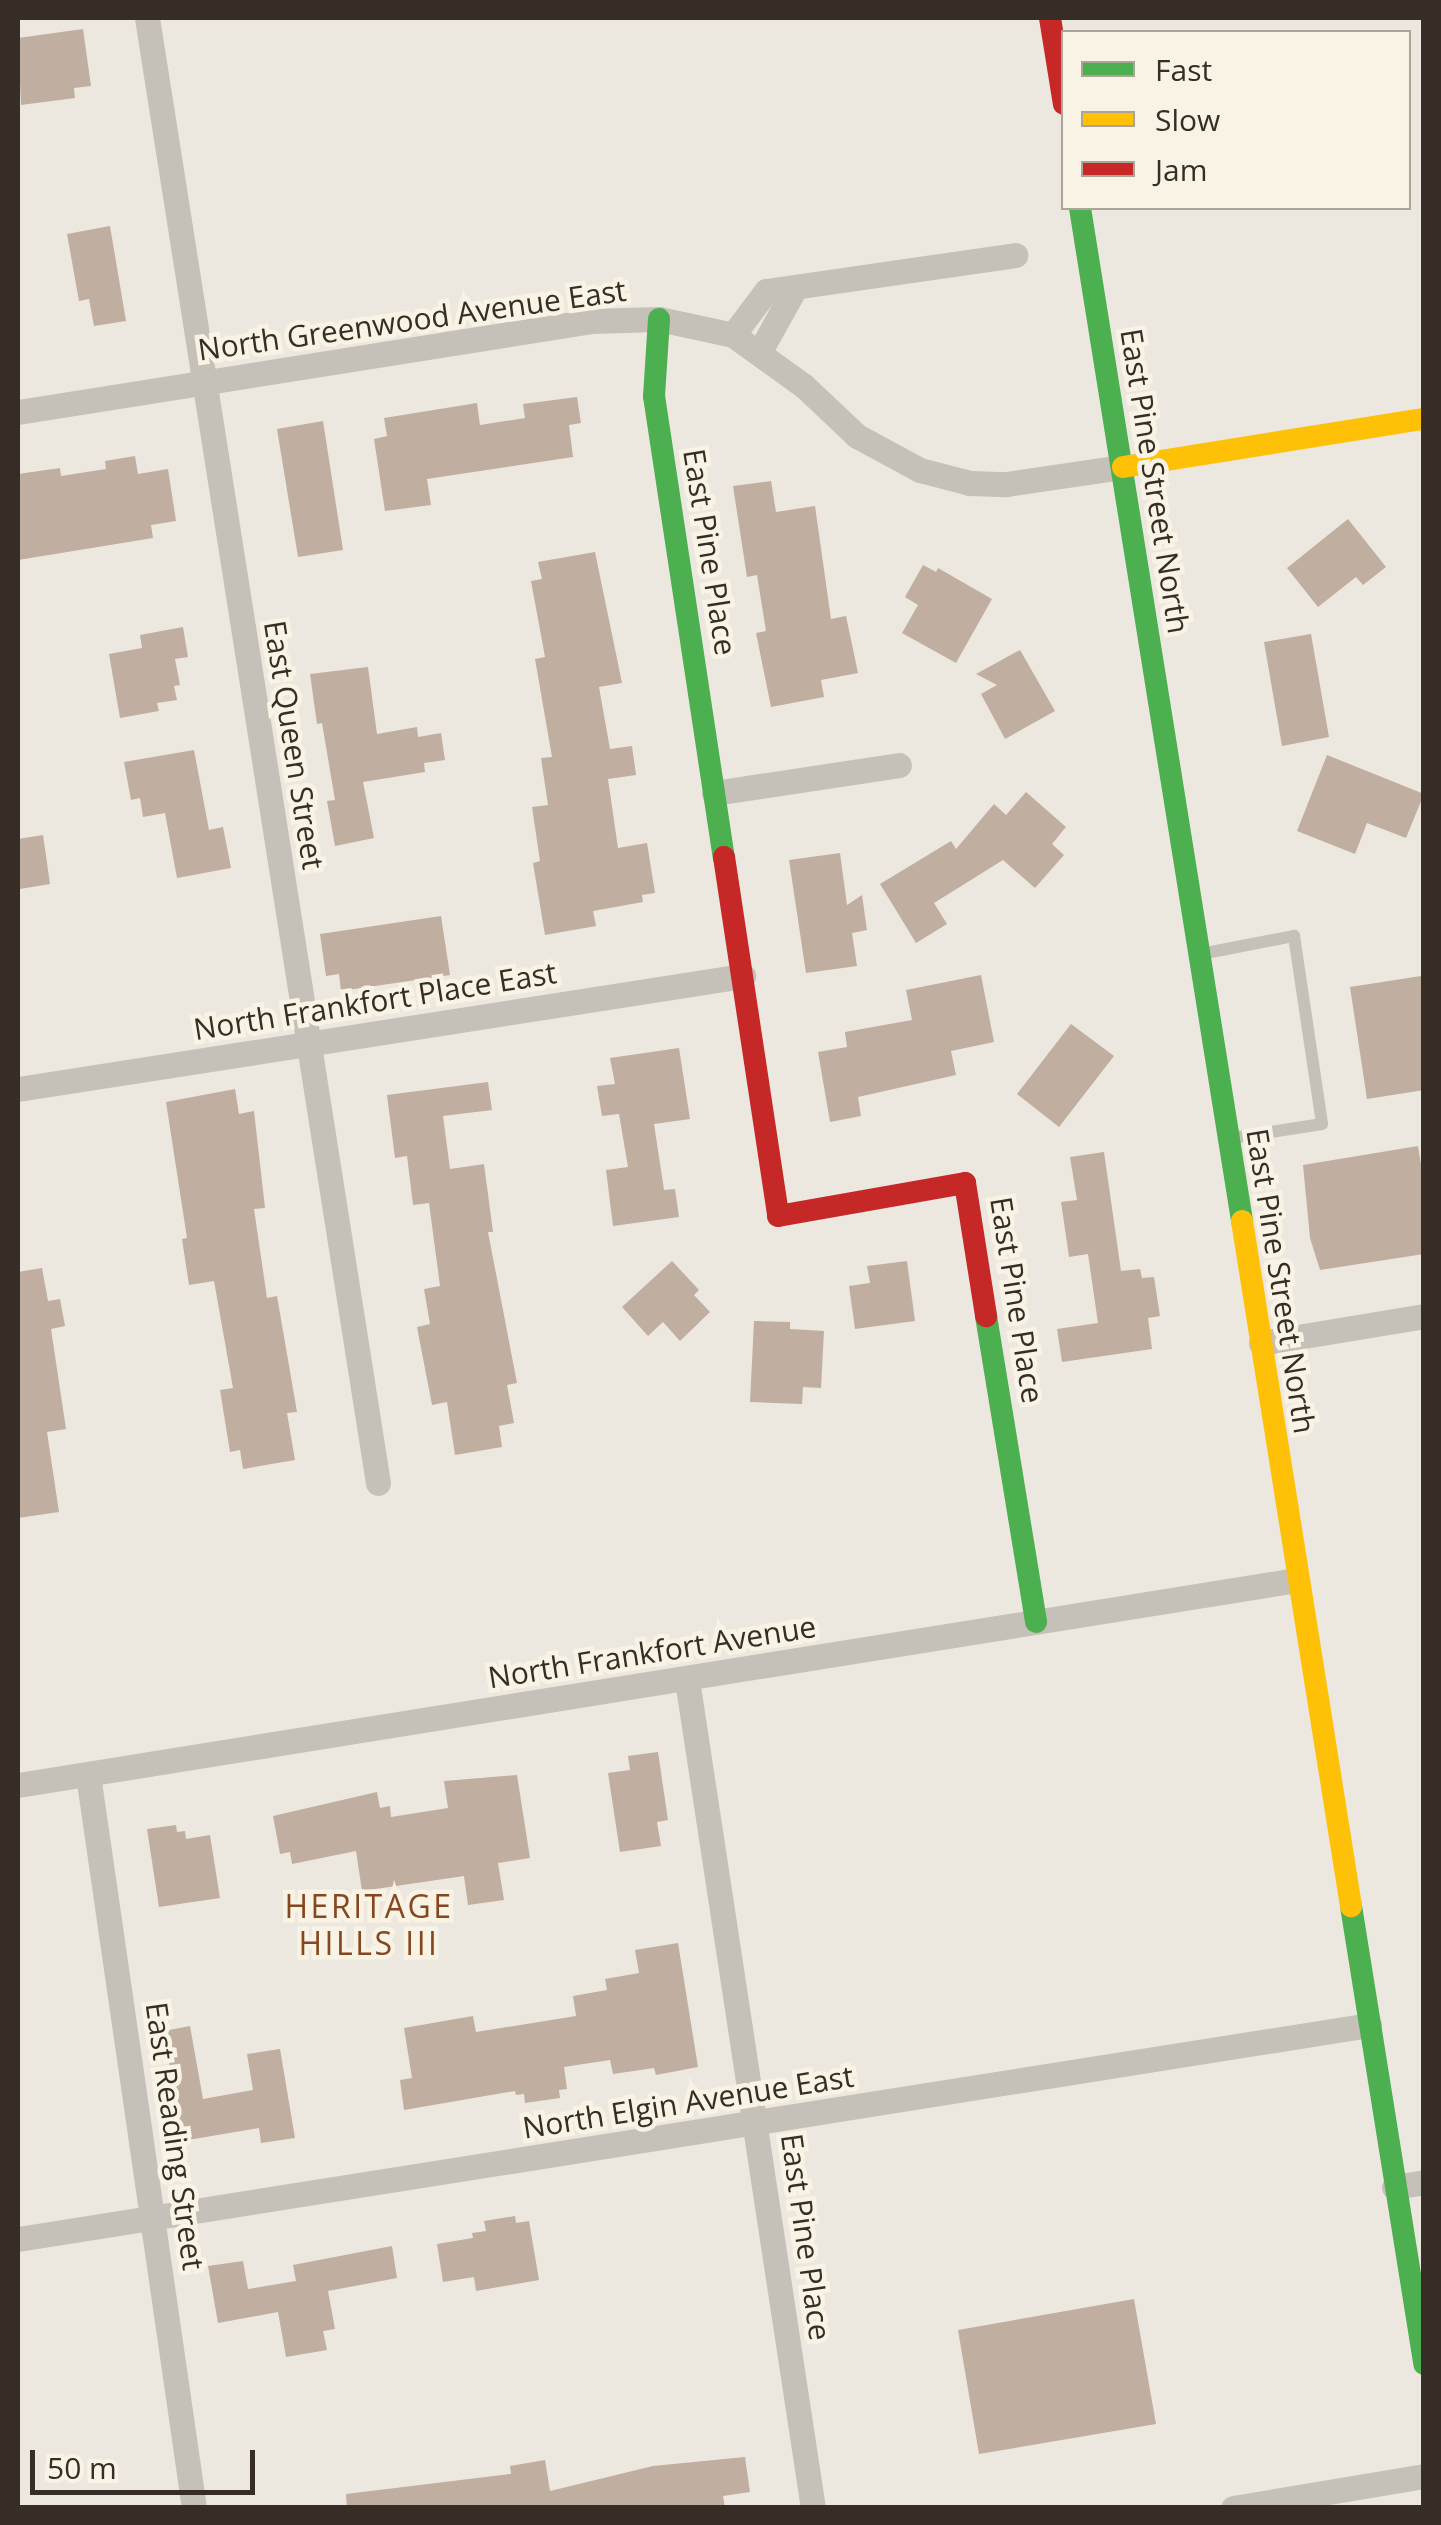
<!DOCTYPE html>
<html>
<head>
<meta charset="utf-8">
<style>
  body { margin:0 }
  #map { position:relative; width:1441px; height:2525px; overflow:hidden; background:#ece8df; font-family:"Open Sans",sans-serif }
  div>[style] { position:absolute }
  .building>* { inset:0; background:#c0aea0 }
  .lane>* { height:12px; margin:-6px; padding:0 6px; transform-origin:6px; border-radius:6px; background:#c5c0b8 }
  .street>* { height:25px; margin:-12.5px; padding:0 12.5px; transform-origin:12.5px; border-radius:12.5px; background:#c5c0b8 }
  .fast>* { height:22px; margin:-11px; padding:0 11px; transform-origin:11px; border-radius:11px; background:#4caf50 }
  .slow>* { height:22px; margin:-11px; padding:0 11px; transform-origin:11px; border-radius:11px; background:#ffc107 }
  .jam>* { height:22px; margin:-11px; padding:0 11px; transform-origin:11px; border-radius:11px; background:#c62828 }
  span { translate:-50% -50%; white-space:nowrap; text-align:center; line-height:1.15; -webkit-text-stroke:9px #f9f3e5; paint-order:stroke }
  .street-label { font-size:30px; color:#352d26 }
  .neighbourhood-label { font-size:32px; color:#85471e; letter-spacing:2.5px }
  .frame { position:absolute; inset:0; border:20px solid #352d26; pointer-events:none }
  .legend { position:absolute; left:1061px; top:30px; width:350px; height:180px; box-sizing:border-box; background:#f9f3e5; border:2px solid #aba499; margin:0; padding:12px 18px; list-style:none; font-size:30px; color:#352d26 }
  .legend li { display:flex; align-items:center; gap:20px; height:50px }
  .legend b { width:50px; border:2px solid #aba499 }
  .scale { position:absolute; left:30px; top:2450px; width:225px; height:45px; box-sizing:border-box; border:5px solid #352d26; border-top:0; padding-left:12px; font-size:30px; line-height:35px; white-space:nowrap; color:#352d26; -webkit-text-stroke:8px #f9f3e5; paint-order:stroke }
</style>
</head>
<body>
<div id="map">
  <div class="building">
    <i style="clip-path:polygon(83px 29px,91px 86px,74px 88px,75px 98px,21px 105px,18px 38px)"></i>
    <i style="clip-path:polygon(110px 226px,126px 321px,94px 326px,89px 299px,79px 301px,67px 234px)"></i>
    <i style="clip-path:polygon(577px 397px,581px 423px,569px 425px,573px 457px,427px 479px,431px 505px,385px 511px,374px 439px,387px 436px,384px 418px,477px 403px,480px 425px,525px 418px,523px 404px)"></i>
    <i style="clip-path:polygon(323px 421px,343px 550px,298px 557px,277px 429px)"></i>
    <i style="clip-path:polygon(135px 456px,138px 474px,168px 469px,176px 521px,151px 525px,153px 538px,18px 560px,18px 474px,60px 468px,61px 476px,106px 469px,105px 461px)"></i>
    <i style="clip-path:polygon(771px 481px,776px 512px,815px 506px,831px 619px,846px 616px,858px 673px,821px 680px,824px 697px,771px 707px,756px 633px,766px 631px,757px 575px,747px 577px,733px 486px)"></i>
    <i style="clip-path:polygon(1348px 519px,1386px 567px,1363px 585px,1356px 577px,1318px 607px,1287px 568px)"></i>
    <i style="clip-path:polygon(595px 552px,622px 683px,599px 687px,610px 749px,632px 746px,636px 775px,608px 779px,618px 848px,647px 843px,655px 893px,642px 895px,643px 902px,593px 911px,596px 926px,545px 935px,533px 863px,540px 861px,532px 807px,548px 805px,541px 758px,552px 757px,535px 659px,545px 657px,531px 581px,542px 579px,538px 562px)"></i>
    <i style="clip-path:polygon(923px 565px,936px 572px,938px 568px,992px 599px,956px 663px,902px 633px,918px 605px,905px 597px)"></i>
    <i style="clip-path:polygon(183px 627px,188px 657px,175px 659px,180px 685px,174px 686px,177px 700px,157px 703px,159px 711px,120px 718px,109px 654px,142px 648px,140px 635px)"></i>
    <i style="clip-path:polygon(1311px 634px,1329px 737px,1282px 746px,1264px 642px)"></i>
    <i style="clip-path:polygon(1020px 650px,1055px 711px,1005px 739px,981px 694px,997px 685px,976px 674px)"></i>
    <i style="clip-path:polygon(368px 667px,377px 734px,417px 727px,418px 737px,441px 733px,445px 760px,424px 763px,425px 772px,363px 782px,374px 838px,335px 846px,327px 801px,335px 800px,322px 723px,317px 724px,310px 674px)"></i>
    <i style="clip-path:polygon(194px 750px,209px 830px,223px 827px,231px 868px,177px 878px,165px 813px,143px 817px,140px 798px,131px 800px,124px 762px)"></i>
    <i style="clip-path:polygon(1327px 755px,1424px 794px,1406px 838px,1367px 823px,1355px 854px,1297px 831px)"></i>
    <i style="clip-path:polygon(1026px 792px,1066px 827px,1052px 844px,1064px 855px,1035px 888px,1003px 860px,934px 903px,947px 924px,916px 943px,880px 884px,951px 841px,956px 849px,994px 804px,1006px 815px)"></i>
    <i style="clip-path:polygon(43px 835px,50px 884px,20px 889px,18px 839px)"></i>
    <i style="clip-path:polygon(840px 853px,847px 905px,862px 895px,867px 930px,852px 933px,857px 966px,806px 973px,789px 860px)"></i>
    <i style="clip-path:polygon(441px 916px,450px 975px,341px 991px,339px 974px,326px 976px,320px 934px)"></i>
    <i style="clip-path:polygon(981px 975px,994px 1042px,951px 1051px,956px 1075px,858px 1097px,861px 1116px,830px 1122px,818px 1052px,847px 1047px,845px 1032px,912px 1020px,906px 990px)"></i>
    <i style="clip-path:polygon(1421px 976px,1424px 1090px,1367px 1099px,1350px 987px)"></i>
    <i style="clip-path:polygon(1071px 1024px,1114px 1056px,1059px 1127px,1017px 1094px)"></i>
    <i style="clip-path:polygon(679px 1048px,690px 1119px,654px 1124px,664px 1190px,675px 1189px,679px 1217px,613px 1226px,606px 1170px,628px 1167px,619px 1114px,602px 1116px,597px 1086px,615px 1084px,610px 1058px)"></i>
    <i style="clip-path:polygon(488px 1082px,492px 1110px,443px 1116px,450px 1169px,484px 1164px,493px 1232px,488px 1232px,517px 1383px,507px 1385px,514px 1423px,499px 1426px,502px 1447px,455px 1455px,447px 1402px,432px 1405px,417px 1327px,430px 1324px,424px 1289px,440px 1286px,429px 1203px,413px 1205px,407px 1156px,395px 1158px,387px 1095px)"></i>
    <i style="clip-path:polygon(235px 1089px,239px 1114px,254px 1111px,265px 1208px,254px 1209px,267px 1298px,277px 1296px,297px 1412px,287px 1413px,295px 1460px,243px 1469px,240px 1450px,230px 1452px,220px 1390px,233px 1388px,214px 1281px,189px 1285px,182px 1239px,187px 1238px,166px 1102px)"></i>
    <i style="clip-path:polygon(1418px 1146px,1424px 1183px,1424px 1254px,1320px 1270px,1310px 1238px,1303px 1165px)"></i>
    <i style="clip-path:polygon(1104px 1152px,1121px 1271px,1140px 1269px,1142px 1278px,1154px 1277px,1160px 1316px,1148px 1318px,1152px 1349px,1062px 1362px,1057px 1329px,1098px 1323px,1088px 1254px,1069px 1257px,1061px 1202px,1077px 1200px,1070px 1157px)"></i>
    <i style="clip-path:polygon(672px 1261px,699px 1290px,694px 1295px,710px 1312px,680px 1341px,663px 1322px,648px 1336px,622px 1307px)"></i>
    <i style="clip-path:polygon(907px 1261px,915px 1321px,855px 1329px,849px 1286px,870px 1283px,867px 1266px)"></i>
    <i style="clip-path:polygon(42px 1268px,48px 1301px,60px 1299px,65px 1326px,51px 1329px,66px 1429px,47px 1432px,59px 1512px,18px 1518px,18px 1272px)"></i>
    <i style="clip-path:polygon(754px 1321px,790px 1322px,790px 1329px,824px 1331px,821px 1388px,803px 1387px,802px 1404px,750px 1402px)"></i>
    <i style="clip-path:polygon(658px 1752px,668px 1820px,657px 1822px,661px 1846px,620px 1852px,608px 1773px,630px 1770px,628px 1756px)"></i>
    <i style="clip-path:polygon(517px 1775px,530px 1858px,498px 1863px,504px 1900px,468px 1905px,464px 1876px,362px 1891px,356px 1851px,292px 1864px,290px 1852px,280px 1854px,273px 1816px,377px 1792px,380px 1808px,390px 1806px,391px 1817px,448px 1808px,444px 1781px)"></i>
    <i style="clip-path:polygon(176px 1825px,177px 1832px,185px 1831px,186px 1839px,210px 1835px,220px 1898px,159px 1907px,147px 1829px)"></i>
    <i style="clip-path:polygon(678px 1943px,698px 2067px,656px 2075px,654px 2068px,613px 2074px,610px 2060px,564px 2067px,567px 2089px,559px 2090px,560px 2098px,525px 2103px,524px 2094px,516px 2095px,515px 2091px,404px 2110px,400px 2080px,412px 2078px,404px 2028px,473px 2016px,476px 2032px,576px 2016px,573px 1996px,607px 1990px,605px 1979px,639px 1973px,635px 1950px)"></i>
    <i style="clip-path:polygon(190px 2026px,203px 2099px,253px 2090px,247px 2054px,280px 2049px,295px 2138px,261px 2143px,259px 2128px,182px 2141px,164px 2031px)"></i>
    <i style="clip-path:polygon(515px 2216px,516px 2223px,529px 2221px,539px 2280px,476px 2291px,474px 2277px,443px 2282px,437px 2244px,473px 2238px,472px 2233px,486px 2231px,484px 2221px)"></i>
    <i style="clip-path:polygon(392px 2246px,397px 2278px,328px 2291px,335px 2329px,323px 2331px,327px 2350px,286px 2357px,278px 2312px,218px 2323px,208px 2266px,243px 2261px,248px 2289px,296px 2281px,293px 2265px)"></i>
    <i style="clip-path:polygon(1134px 2299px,1156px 2424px,979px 2454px,958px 2330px)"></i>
    <i style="clip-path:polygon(745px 2457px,750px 2492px,723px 2496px,725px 2508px,347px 2508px,346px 2494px,511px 2474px,510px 2466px,545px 2460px,550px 2491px,653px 2466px)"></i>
  </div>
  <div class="lane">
    <i style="left:1201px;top:954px;width:95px;rotate:-11deg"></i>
    <i style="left:1294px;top:936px;width:190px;rotate:81.5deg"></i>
    <i style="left:1322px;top:1124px;width:90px;rotate:171.1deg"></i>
  </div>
  <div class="street">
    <i style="left:147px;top:18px;width:1483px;rotate:81.04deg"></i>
    <i style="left:733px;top:335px;width:55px;rotate:-53.1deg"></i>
    <i style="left:766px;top:291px;width:252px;rotate:-8.2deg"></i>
    <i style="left:760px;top:351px;width:70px;rotate:-60.9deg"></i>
    <i style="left:18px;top:412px;width:580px;rotate:-9.02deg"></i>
    <i style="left:591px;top:321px;width:68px;rotate:-1.7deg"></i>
    <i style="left:659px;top:319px;width:76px;rotate:12.2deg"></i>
    <i style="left:733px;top:335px;width:87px;rotate:35.7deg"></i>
    <i style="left:804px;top:386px;width:73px;rotate:43.3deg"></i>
    <i style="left:857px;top:436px;width:72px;rotate:28.4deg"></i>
    <i style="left:920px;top:470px;width:52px;rotate:14.6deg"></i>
    <i style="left:970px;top:483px;width:36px;rotate:2deg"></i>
    <i style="left:1006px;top:484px;width:118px;rotate:-8.3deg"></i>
    <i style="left:714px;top:793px;width:187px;rotate:-8.6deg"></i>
    <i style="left:18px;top:1089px;width:734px;rotate:-8.86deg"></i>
    <i style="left:1261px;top:1343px;width:165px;rotate:-9.4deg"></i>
    <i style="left:687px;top:1680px;width:838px;rotate:81.35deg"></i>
    <i style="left:88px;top:1775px;width:741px;rotate:81.77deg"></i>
    <i style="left:18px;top:1785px;width:1295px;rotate:-9.11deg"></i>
    <i style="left:1394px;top:2187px;width:30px;rotate:-9deg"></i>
    <i style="left:18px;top:2239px;width:1368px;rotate:-9deg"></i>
    <i style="left:1233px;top:2508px;width:194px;rotate:-9.5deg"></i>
  </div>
  <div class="fast">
    <i style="left:1080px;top:208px;width:1026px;rotate:80.91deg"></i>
    <i style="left:659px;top:319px;width:77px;rotate:93.7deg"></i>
    <i style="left:654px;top:396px;width:466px;rotate:81.4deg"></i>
    <i style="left:986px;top:1316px;width:310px;rotate:80.7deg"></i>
    <i style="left:1351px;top:1906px;width:464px;rotate:80.9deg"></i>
  </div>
  <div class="slow">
    <i style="left:1123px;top:467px;width:305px;rotate:-9.1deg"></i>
    <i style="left:1242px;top:1221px;width:694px;rotate:80.96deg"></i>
  </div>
  <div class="jam">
    <i style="left:1050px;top:18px;width:87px;rotate:80.8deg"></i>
    <i style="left:724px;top:857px;width:363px;rotate:81.4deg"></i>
    <i style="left:778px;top:1216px;width:190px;rotate:-10deg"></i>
    <i style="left:965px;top:1183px;width:135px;rotate:81deg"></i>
  </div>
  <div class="street-label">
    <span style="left:412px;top:320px;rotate:-8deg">North Greenwood Avenue East</span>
    <span style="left:1155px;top:481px;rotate:81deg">East Pine Street North</span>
    <span style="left:710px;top:552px;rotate:81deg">East Pine Place</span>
    <span style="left:294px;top:745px;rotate:81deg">East Queen Street</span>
    <span style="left:375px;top:1001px;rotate:-9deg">North Frankfort Place East</span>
    <span style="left:1281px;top:1281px;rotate:81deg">East Pine Street North</span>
    <span style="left:1017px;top:1300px;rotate:81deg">East Pine Place</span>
    <span style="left:652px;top:1652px;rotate:-9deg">North Frankfort Avenue</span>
    <span style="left:688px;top:2102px;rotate:-9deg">North Elgin Avenue East</span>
    <span style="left:175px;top:2136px;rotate:82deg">East Reading Street</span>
    <span style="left:806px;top:2237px;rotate:82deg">East Pine Place</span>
  </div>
  <div class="neighbourhood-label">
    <span style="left:369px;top:1925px">HERITAGE<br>HILLS III</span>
  </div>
  <div class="frame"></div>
  <ul class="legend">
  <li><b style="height:12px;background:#4caf50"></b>Fast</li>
  <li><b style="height:12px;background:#ffc107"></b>Slow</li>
  <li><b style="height:12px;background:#c62828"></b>Jam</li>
  </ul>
  <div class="scale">50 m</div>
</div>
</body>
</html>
